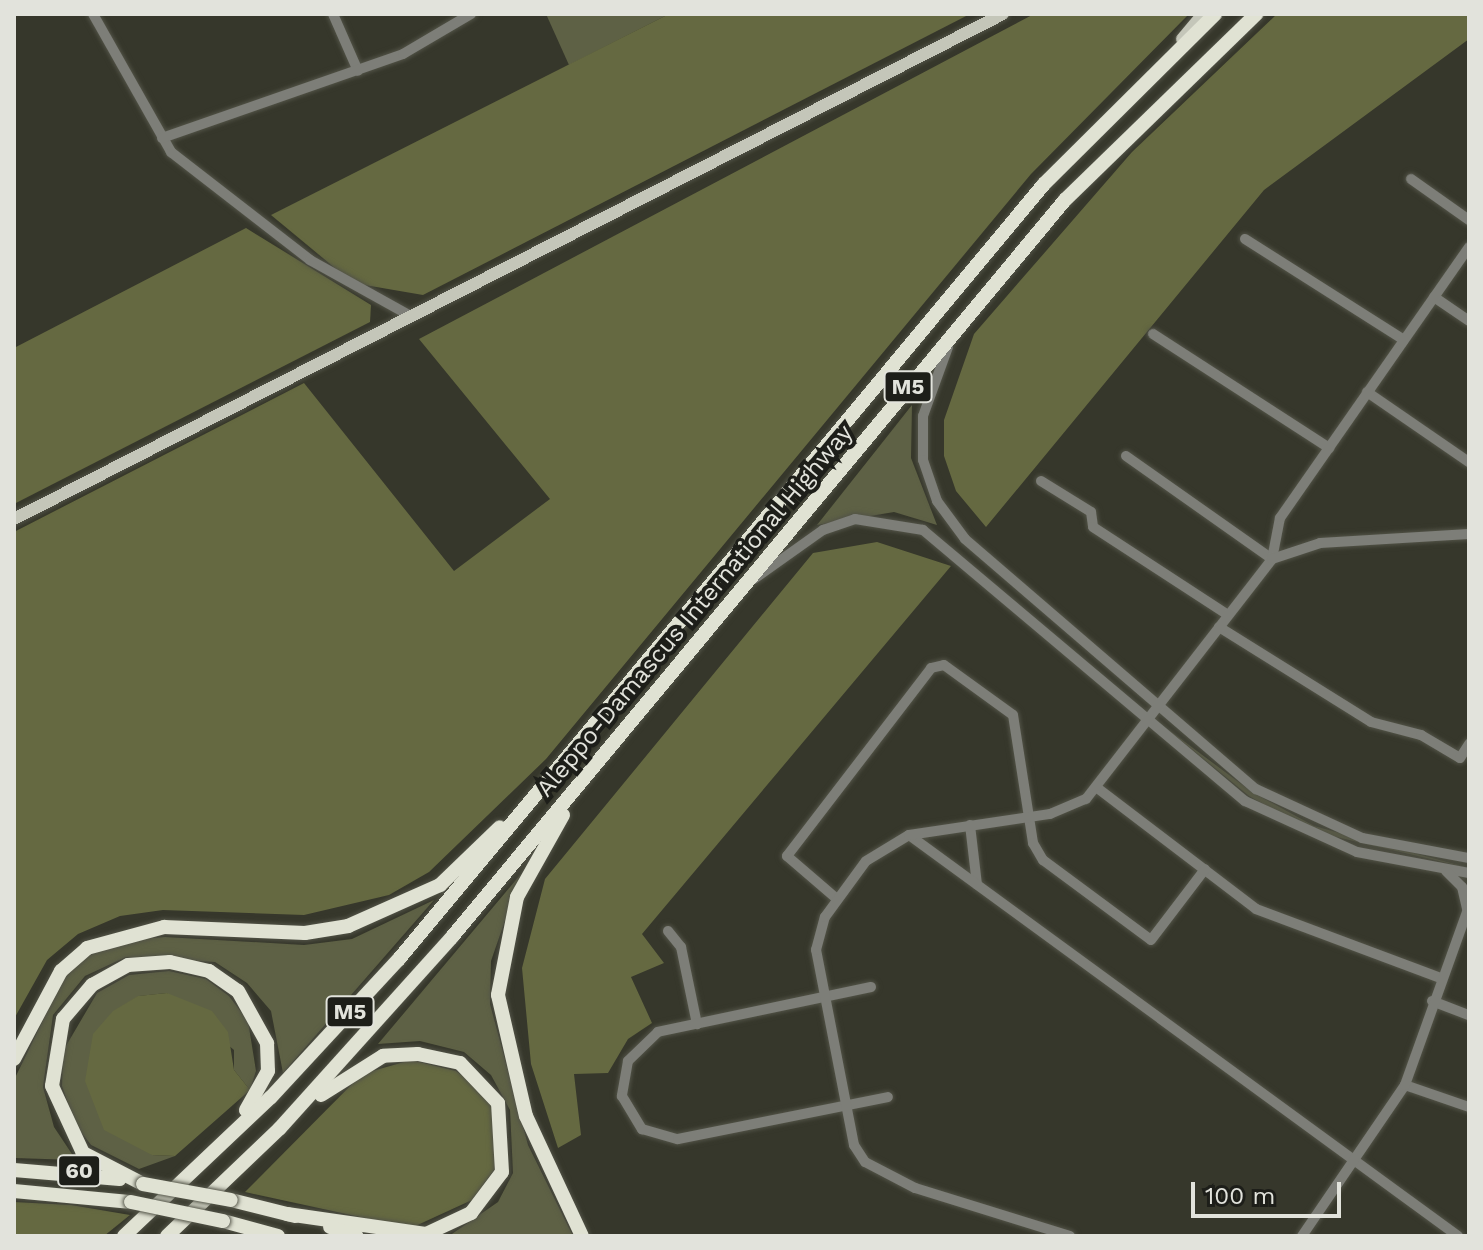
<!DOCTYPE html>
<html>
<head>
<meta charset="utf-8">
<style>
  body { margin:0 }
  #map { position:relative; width:1483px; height:1250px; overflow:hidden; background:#36372b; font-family:"Work Sans",sans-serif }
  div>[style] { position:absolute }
  .green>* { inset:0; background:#5e6145 }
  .forest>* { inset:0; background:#656941 }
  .roads { filter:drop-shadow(0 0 2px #525347) drop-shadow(0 0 2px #525347) }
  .minor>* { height:10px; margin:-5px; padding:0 5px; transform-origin:5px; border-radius:5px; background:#7d7e78 }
  .major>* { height:12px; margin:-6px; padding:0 6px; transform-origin:6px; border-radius:6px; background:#c4c6b9 }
  .highway>* { height:14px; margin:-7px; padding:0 7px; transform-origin:7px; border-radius:7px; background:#e0e2d3 }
  .bridges { filter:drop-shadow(0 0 2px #525347) drop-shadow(0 0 2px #525347) }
  .highway-bridge>* { height:14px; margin:-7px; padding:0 7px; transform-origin:7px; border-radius:7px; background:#e0e2d3 }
  span { translate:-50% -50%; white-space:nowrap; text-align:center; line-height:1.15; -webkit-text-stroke:8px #1d1e19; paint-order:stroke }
  .shield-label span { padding:2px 6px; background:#1d1e19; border:2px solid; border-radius:6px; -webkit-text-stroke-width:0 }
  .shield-label { font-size:22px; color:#e2e3dc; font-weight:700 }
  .street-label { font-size:24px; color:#e2e3dc }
  .frame { position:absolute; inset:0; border:16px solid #e2e3dc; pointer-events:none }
  .scale { position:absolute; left:1191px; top:1182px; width:150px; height:36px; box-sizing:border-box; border:4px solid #e2e3dc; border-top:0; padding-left:10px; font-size:24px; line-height:28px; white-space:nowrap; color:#e2e3dc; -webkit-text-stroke:6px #1d1e19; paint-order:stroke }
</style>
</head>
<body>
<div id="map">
  <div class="green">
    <i style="clip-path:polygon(546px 14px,669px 14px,569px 65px)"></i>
    <i style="clip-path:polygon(912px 405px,911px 458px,937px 525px,894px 512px,817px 525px)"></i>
    <i style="clip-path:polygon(1162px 725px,1252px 792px,1314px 826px,1469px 868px,1311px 831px,1249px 796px)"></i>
    <i style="clip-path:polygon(521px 874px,491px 961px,490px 1004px,528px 1145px,573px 1236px,449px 1236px,498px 1202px,513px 1173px,510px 1110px,491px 1075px,464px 1052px,420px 1041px,378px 1044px)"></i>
    <i style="clip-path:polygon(434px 900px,283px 1073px,271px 1011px,247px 983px,215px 962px,126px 957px,85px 976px,53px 1015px,43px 1087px,54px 1127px,76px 1160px,14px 1158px,14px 1080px,65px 975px,90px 955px,126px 940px,165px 937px,304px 945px,352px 939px)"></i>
    <i style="clip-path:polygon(169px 971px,206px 979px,229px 996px,248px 1021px,256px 1071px,250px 1090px,234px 1070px,234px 1050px,167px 993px,139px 996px,113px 1012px,152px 1155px,175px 1156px,139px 1169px,91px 1145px,75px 1124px,62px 1086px,63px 1051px,97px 993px,129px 975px)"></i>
  </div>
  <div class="forest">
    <i style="clip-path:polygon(669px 14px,970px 14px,423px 295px,353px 283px,271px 215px)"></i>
    <i style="clip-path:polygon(1034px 14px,1189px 14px,1031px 174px,546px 759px,429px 872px,389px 895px,304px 915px,163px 910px,120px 916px,78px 934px,47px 960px,14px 1019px,14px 532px,304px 383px,454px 571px,550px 499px,419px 339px)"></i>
    <i style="clip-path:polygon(1277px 14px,1469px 14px,1469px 39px,1264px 190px,986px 527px,956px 491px,944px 456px,944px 420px,974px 334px,1132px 152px)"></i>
    <i style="clip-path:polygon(246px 228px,371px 305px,370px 322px,14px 504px,14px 348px)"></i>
    <i style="clip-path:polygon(877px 542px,951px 566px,642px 934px,664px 963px,631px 977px,652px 1023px,628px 1039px,608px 1073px,574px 1074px,581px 1135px,558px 1148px,531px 1064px,522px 968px,545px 879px,813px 553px)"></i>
    <i style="clip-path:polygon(167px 993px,212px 1011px,228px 1032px,234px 1070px,250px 1090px,175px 1156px,152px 1155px,104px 1130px,85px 1081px,93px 1034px,113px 1011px,138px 996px)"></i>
    <i style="clip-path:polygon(411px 1060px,456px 1071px,485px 1092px,496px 1112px,494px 1170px,472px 1200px,411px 1228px,245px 1192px,362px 1074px)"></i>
    <i style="clip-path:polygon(14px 1202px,71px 1205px,130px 1215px,104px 1236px,14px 1236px)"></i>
  </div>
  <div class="roads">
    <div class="minor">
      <i style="left:93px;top:14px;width:159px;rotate:60.5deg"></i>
      <i style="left:171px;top:152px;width:176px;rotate:37.8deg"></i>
      <i style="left:310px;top:260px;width:113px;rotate:29.1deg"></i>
      <i style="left:333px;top:14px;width:62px;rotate:66.3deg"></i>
      <i style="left:162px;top:138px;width:255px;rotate:-19.2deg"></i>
      <i style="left:403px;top:54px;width:79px;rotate:-30.5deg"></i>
      <i style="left:1411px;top:179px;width:71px;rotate:35.3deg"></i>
      <i style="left:1245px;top:239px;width:188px;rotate:32.4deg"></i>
      <i style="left:1434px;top:297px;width:42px;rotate:34.4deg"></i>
      <i style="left:1153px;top:334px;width:210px;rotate:32.9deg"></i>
      <i style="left:948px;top:347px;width:73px;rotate:109.9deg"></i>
      <i style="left:923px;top:416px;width:44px;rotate:90deg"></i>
      <i style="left:923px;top:460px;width:43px;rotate:71.1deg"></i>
      <i style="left:937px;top:501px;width:47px;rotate:53.6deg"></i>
      <i style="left:965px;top:539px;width:384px;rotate:40.7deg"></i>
      <i style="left:1256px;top:789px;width:117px;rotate:24.8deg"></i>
      <i style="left:1362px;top:838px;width:109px;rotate:10.6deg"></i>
      <i style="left:1367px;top:392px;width:124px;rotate:34.5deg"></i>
      <i style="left:1126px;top:456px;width:179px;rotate:35.2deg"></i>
      <i style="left:1272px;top:559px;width:42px;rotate:-79deg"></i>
      <i style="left:1280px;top:518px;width:330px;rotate:-55.1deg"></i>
      <i style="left:1041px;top:481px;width:59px;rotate:31.8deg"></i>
      <i style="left:1091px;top:512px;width:15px;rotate:82deg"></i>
      <i style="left:1093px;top:527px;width:161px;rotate:33.1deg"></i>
      <i style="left:754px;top:579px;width:85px;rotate:-35.4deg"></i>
      <i style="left:823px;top:530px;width:34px;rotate:-19deg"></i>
      <i style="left:855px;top:519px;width:69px;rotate:9.2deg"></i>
      <i style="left:923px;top:530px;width:421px;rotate:40.1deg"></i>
      <i style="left:1245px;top:801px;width:123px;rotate:24.5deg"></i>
      <i style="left:1357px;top:852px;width:114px;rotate:10.6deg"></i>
      <i style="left:1219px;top:627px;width:179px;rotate:32deg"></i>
      <i style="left:1371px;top:722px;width:52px;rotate:14.6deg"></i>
      <i style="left:1421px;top:735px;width:45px;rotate:30.5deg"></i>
      <i style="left:1460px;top:758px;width:17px;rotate:-57deg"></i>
      <i style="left:1096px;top:787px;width:201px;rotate:37.3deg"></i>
      <i style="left:1256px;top:909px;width:197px;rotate:20.5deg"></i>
      <i style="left:970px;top:825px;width:60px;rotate:83.3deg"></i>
      <i style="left:909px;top:835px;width:680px;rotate:36.15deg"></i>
      <i style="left:1446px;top:871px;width:23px;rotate:45deg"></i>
      <i style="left:1462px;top:887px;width:23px;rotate:77deg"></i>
      <i style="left:837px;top:899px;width:66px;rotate:-139.3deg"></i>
      <i style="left:787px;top:856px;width:237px;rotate:-52.5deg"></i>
      <i style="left:931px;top:668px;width:13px;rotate:-13deg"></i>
      <i style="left:944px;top:665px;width:85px;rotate:35.9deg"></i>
      <i style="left:1013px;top:715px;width:130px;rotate:81.1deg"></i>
      <i style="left:1033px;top:843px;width:20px;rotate:60deg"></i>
      <i style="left:1043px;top:860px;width:134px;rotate:36.5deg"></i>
      <i style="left:1151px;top:940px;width:89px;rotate:-52.7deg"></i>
      <i style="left:668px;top:931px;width:21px;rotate:51deg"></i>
      <i style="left:681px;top:947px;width:79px;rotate:78.3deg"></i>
      <i style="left:871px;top:987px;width:218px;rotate:168.1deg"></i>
      <i style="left:658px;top:1032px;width:42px;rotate:136deg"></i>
      <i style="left:628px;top:1061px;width:36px;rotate:100deg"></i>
      <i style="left:622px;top:1096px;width:39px;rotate:59deg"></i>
      <i style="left:642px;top:1129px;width:37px;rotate:16deg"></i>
      <i style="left:678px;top:1139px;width:214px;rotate:-11.3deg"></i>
      <i style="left:1432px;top:1001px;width:40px;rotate:21deg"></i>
      <i style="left:1405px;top:1085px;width:68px;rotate:19deg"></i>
      <i style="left:1070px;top:1236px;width:162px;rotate:-162.8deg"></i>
      <i style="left:915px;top:1188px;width:56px;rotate:-152.5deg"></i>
      <i style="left:865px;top:1162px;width:20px;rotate:-123deg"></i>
      <i style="left:854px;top:1145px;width:199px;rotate:-101deg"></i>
      <i style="left:816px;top:950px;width:34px;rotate:-75deg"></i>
      <i style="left:825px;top:917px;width:69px;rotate:-53.8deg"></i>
      <i style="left:866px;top:861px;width:50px;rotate:-31.2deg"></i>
      <i style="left:909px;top:835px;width:143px;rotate:-8.5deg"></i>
      <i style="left:1050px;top:814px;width:39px;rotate:-23deg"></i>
      <i style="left:1086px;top:799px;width:304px;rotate:-52.2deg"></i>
      <i style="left:1272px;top:559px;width:51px;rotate:-18.4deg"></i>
      <i style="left:1320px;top:543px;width:149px;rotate:-3.5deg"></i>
      <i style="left:1302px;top:1236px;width:183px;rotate:-55.7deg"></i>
      <i style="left:1405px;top:1085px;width:190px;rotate:-70.3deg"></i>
    </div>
    <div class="major">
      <i style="left:1182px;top:39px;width:33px;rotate:-50deg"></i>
      <i style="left:14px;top:519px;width:1110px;rotate:-27.05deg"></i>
    </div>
    <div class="highway">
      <i style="left:563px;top:815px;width:94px;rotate:119.3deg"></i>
      <i style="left:517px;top:897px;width:100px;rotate:101deg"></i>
      <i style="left:498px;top:995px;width:124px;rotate:77deg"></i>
      <i style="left:526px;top:1116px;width:132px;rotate:65deg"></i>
      <i style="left:14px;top:1059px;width:100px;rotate:-61.9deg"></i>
      <i style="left:61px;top:971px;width:35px;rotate:-41deg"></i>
      <i style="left:87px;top:948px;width:80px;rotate:-15.3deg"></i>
      <i style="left:164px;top:927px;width:141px;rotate:2.4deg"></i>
      <i style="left:305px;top:933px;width:44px;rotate:-9.2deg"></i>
      <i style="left:348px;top:926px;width:101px;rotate:-24deg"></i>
      <i style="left:440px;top:885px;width:83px;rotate:-44deg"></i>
      <i style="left:14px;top:1170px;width:106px;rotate:4.9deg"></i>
      <i style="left:143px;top:1184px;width:68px;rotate:-152.7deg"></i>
      <i style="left:83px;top:1153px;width:74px;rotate:-114.8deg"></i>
      <i style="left:52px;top:1086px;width:68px;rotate:-80.7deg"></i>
      <i style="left:63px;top:1019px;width:45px;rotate:-49.5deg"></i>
      <i style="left:92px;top:985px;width:41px;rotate:-29.1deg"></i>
      <i style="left:128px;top:965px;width:42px;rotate:-4.1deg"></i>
      <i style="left:170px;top:962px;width:40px;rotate:13deg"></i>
      <i style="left:209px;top:971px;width:35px;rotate:35deg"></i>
      <i style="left:238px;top:991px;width:60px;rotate:60.9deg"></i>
      <i style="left:267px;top:1043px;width:28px;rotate:88deg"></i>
      <i style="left:268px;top:1071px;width:45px;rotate:119.4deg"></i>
      <i style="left:14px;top:1191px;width:118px;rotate:5.4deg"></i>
      <i style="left:231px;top:1200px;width:66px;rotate:14deg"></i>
      <i style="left:287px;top:1214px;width:140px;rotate:8.2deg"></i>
      <i style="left:426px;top:1234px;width:50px;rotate:-25deg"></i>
      <i style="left:471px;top:1213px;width:51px;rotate:-52.9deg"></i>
      <i style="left:502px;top:1172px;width:69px;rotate:-93.3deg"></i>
      <i style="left:498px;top:1103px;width:55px;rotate:-133.5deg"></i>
      <i style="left:460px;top:1063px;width:43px;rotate:-167.9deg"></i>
      <i style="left:418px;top:1054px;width:35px;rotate:177deg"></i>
      <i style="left:383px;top:1056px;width:73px;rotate:147.8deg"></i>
      <i style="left:223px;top:1221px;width:57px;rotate:15.3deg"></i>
      <i style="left:330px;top:1227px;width:28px;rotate:19deg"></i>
      <i style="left:124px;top:1236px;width:202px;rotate:-43.4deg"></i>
      <i style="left:271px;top:1097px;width:188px;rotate:-47.2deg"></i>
      <i style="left:399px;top:959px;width:1008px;rotate:-50.23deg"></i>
      <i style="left:1044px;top:184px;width:241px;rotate:-44.8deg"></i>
      <i style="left:167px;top:1236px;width:156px;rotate:-43.7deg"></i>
      <i style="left:280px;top:1128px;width:257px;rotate:-48deg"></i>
      <i style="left:452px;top:937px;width:959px;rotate:-50.25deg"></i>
      <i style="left:1065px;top:200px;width:267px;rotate:-44.2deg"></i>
    </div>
  </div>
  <div class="bridges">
    <div class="highway-bridge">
      <i style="left:143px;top:1184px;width:89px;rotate:10.3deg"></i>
      <i style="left:131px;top:1202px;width:94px;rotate:11.7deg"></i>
    </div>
  </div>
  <div class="shield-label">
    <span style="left:908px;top:387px">M5</span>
    <span style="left:350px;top:1012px">M5</span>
    <span style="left:79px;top:1171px">60</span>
  </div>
  <div class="street-label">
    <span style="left:695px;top:611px;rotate:-50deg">Aleppo-Damascus International Highway</span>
  </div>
  <div class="frame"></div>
  <div class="scale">100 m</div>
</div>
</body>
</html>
